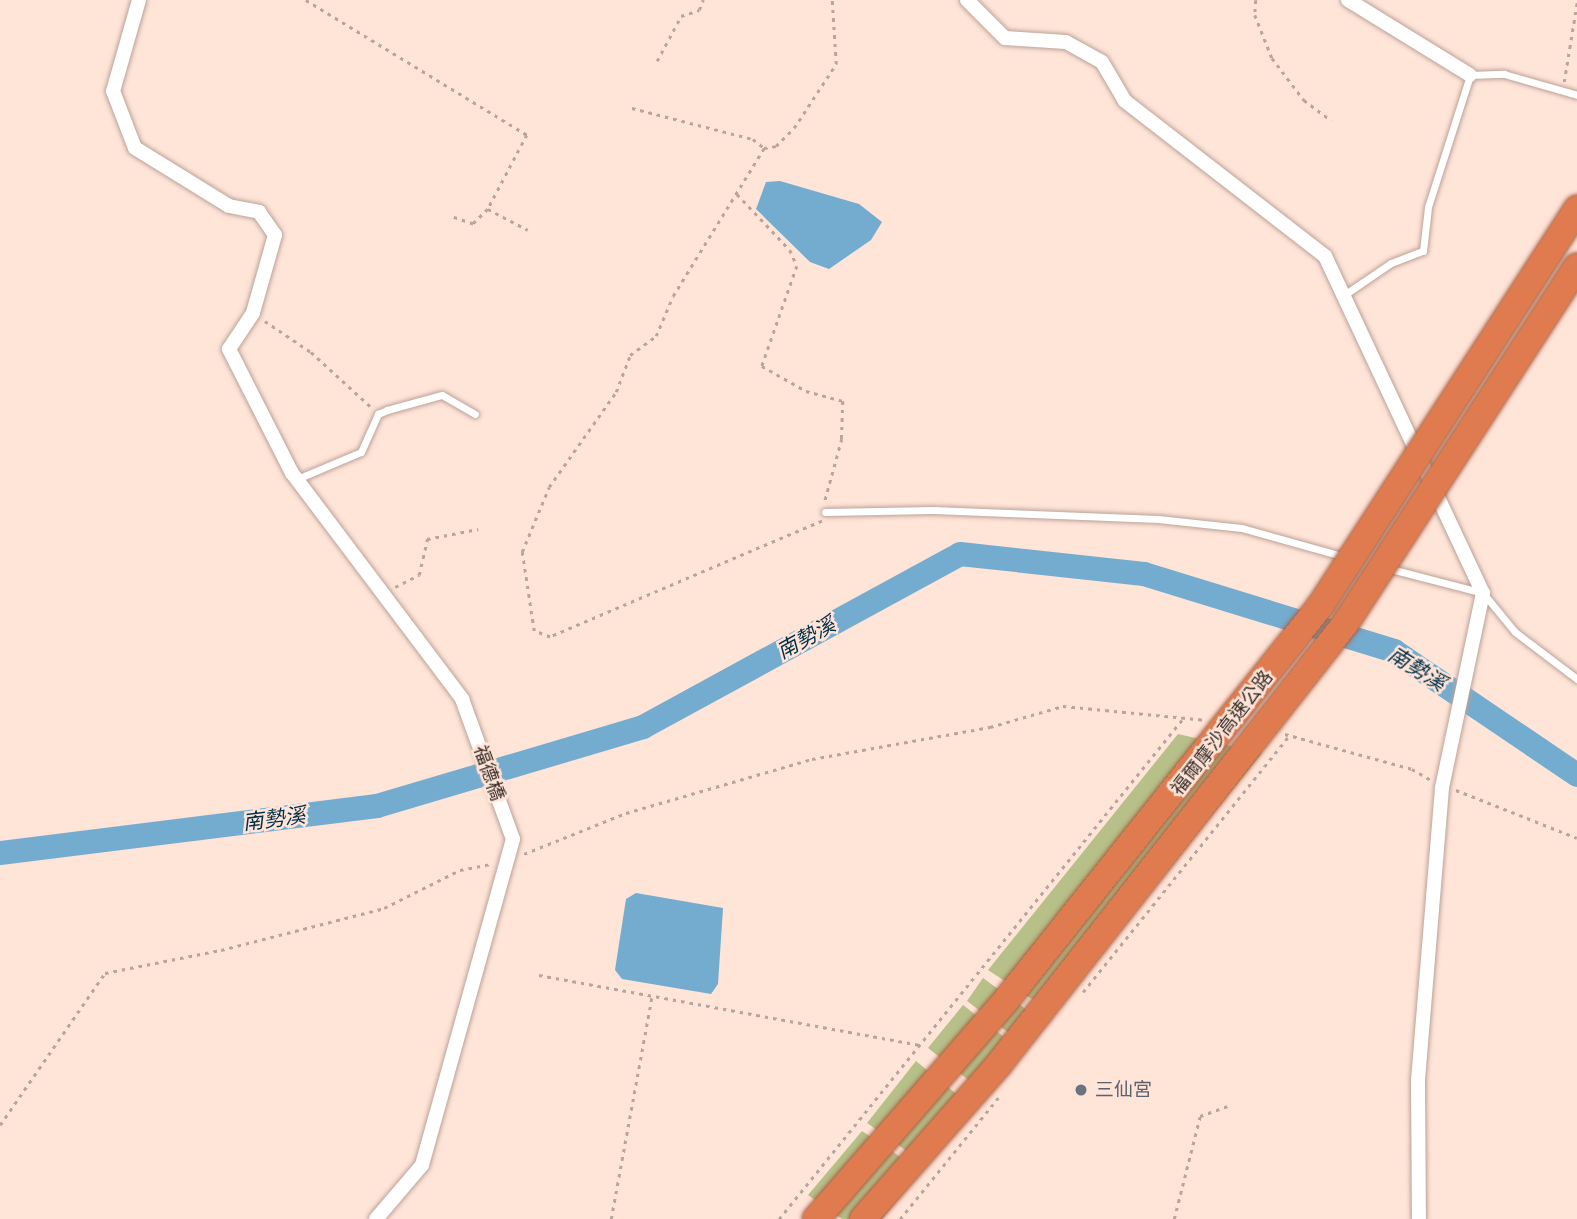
<!DOCTYPE html>
<html>
<head>
<meta charset="utf-8">
<style>
  body { margin:0 }
  #map { position:relative; width:1577px; height:1219px; overflow:hidden; background:#ffe4d8; font-family:"Work Sans","Noto Sans TC",sans-serif }
  div>[style] { position:absolute }
  .green>* { inset:0; background:#b6c088 }
  .water>* { inset:0; background:#73accf }
  .river>* { height:24px; margin:-12px; padding:0 12px; transform-origin:12px; border-radius:12px; background:#73accf }
  .path>* { height:2.5px; margin-top:-1.25px; transform-origin:0; background:repeating-linear-gradient(90deg,#baa59c 0 3.5px,transparent 0 8.5px) }
  .roads { filter:drop-shadow(0 0 2px #bba297) drop-shadow(0 0 2px #bba297) }
  .service>* { height:7px; margin:-3.5px; padding:0 3.5px; transform-origin:3.5px; border-radius:3.5px; background:#fff }
  .minor>* { height:14px; margin:-7px; padding:0 7px; transform-origin:7px; border-radius:7px; background:#fff }
  .bridges { filter:drop-shadow(0 0 2px #a66042) drop-shadow(0 0 2px #a66042) }
  .motorway-bridge>* { height:26px; margin:-13px; padding:0 13px; transform-origin:13px; border-radius:13px; background:#e07a4f }
  .dots>* { width:19px; height:19px; translate:-50% -50%; box-sizing:border-box; border:4px solid #ffe4d8; border-radius:50% }
  span { translate:-50% -50%; white-space:nowrap; text-align:center; line-height:1.15; -webkit-text-stroke:5px #ffe4d8; paint-order:stroke }
  .street-label { font-size:19px; color:#392f2a }
  .worship-label { font-size:19px; color:#5b616d }
  .left { translate:0 -50%; text-align:left }
  .water-label { font-size:21px; color:#002f47; font-style:italic }
</style>
</head>
<body>
<div id="map">
  <div class="green">
    <i style="clip-path:polygon(1178px 734px,1262px 753px,1053px 1013px,988px 970px)"></i>
    <i style="clip-path:polygon(983px 978px,1045px 1023px,1026px 1046px,967px 1001px)"></i>
    <i style="clip-path:polygon(963px 1005px,1022px 1051px,986px 1094px,928px 1048px)"></i>
    <i style="clip-path:polygon(916px 1061px,971px 1106px,925px 1164px,867px 1123px)"></i>
    <i style="clip-path:polygon(862px 1131px,921px 1171px,882px 1219px,842px 1219px,808px 1195px)"></i>
  </div>
  <div class="water">
    <i style="clip-path:polygon(780px 181px,859px 204px,882px 222px,871px 240px,829px 269px,810px 262px,756px 209px,766px 182px)"></i>
    <i style="clip-path:polygon(636px 893px,723px 908px,718px 984px,711px 994px,622px 979px,615px 970px,626px 899px)"></i>
  </div>
  <div class="river">
    <i style="left:0;top:853px;width:380px;rotate:-7.1deg"></i>
    <i style="left:377px;top:806px;width:277px;rotate:-16.5deg"></i>
    <i style="left:643px;top:727px;width:361px;rotate:-28.6deg"></i>
    <i style="left:960px;top:554px;width:185px;rotate:6.2deg"></i>
    <i style="left:1144px;top:574px;width:262px;rotate:17.1deg"></i>
    <i style="left:1394px;top:651px;width:221px;rotate:34.1deg"></i>
  </div>
  <div class="path">
    <i style="left:306px;top:0;width:259px;rotate:31.4deg"></i>
    <i style="left:527px;top:135px;width:84px;rotate:117.8deg"></i>
    <i style="left:488px;top:209px;width:21px;rotate:135deg"></i>
    <i style="left:473px;top:224px;width:21px;rotate:-161deg"></i>
    <i style="left:1256px;top:0;width:15px;rotate:94deg"></i>
    <i style="left:1255px;top:15px;width:46px;rotate:68.4deg"></i>
    <i style="left:1272px;top:58px;width:53px;rotate:52.7deg"></i>
    <i style="left:1304px;top:100px;width:34px;rotate:37deg"></i>
    <i style="left:657px;top:61px;width:51px;rotate:-61.9deg"></i>
    <i style="left:681px;top:16px;width:19px;rotate:-18deg"></i>
    <i style="left:699px;top:10px;width:11px;rotate:-68deg"></i>
    <i style="left:1564px;top:82px;width:80px;rotate:-80.7deg"></i>
    <i style="left:632px;top:108px;width:125px;rotate:14.4deg"></i>
    <i style="left:753px;top:139px;width:14px;rotate:39deg"></i>
    <i style="left:737px;top:194px;width:77px;rotate:46.6deg"></i>
    <i style="left:790px;top:250px;width:17px;rotate:66deg"></i>
    <i style="left:797px;top:266px;width:106px;rotate:109.3deg"></i>
    <i style="left:762px;top:366px;width:51px;rotate:29.6deg"></i>
    <i style="left:806px;top:391px;width:38px;rotate:15deg"></i>
    <i style="left:843px;top:401px;width:38px;rotate:92deg"></i>
    <i style="left:842px;top:439px;width:64px;rotate:105.3deg"></i>
    <i style="left:488px;top:209px;width:45px;rotate:27.7deg"></i>
    <i style="left:265px;top:321px;width:55px;rotate:34deg"></i>
    <i style="left:311px;top:352px;width:81px;rotate:42.5deg"></i>
    <i style="left:822px;top:521px;width:296px;rotate:156.9deg"></i>
    <i style="left:550px;top:637px;width:17px;rotate:-159deg"></i>
    <i style="left:534px;top:631px;width:80px;rotate:-98.6deg"></i>
    <i style="left:522px;top:552px;width:70px;rotate:-67.4deg"></i>
    <i style="left:549px;top:487px;width:116px;rotate:-54.8deg"></i>
    <i style="left:616px;top:392px;width:40px;rotate:-69deg"></i>
    <i style="left:630px;top:355px;width:32px;rotate:-36deg"></i>
    <i style="left:656px;top:336px;width:43px;rotate:-67deg"></i>
    <i style="left:673px;top:296px;width:174px;rotate:-58.4deg"></i>
    <i style="left:764px;top:148px;width:12px;rotate:-9deg"></i>
    <i style="left:776px;top:146px;width:25px;rotate:-45deg"></i>
    <i style="left:794px;top:128px;width:77px;rotate:-56.7deg"></i>
    <i style="left:836px;top:64px;width:64px;rotate:-93.6deg"></i>
    <i style="left:395px;top:587px;width:27px;rotate:-27deg"></i>
    <i style="left:419px;top:575px;width:37px;rotate:-77deg"></i>
    <i style="left:427px;top:539px;width:52px;rotate:-11.1deg"></i>
    <i style="left:1285px;top:734px;width:132px;rotate:15.4deg"></i>
    <i style="left:1412px;top:769px;width:22px;rotate:30deg"></i>
    <i style="left:1456px;top:790px;width:130px;rotate:21.6deg"></i>
    <i style="left:524px;top:854px;width:110px;rotate:-21.9deg"></i>
    <i style="left:626px;top:813px;width:194px;rotate:-16.2deg"></i>
    <i style="left:812px;top:759px;width:181px;rotate:-10.2deg"></i>
    <i style="left:990px;top:727px;width:76px;rotate:-16deg"></i>
    <i style="left:1063px;top:706px;width:144px;rotate:5.6deg"></i>
    <i style="left:539px;top:975px;width:386px;rotate:10.4deg"></i>
    <i style="left:1083px;top:992px;width:330px;rotate:-51.2deg"></i>
    <i style="left:0;top:1125px;width:185px;rotate:-55.4deg"></i>
    <i style="left:105px;top:973px;width:118px;rotate:-11.2deg"></i>
    <i style="left:221px;top:950px;width:168px;rotate:-14.4deg"></i>
    <i style="left:384px;top:908px;width:85px;rotate:-26.6deg"></i>
    <i style="left:460px;top:870px;width:32px;rotate:-11deg"></i>
    <i style="left:611px;top:1219px;width:227px;rotate:-79.6deg"></i>
    <i style="left:779px;top:1219px;width:646px;rotate:-51.09deg"></i>
    <i style="left:900px;top:1219px;width:156px;rotate:-51deg"></i>
    <i style="left:1174px;top:1219px;width:106px;rotate:-75.8deg"></i>
    <i style="left:1200px;top:1116px;width:32px;rotate:-20deg"></i>
  </div>
  <div class="roads">
    <div class="service">
      <i style="left:1347px;top:293px;width:53px;rotate:-34.3deg"></i>
      <i style="left:1391px;top:263px;width:34px;rotate:-21deg"></i>
      <i style="left:1423px;top:251px;width:44px;rotate:-83.5deg"></i>
      <i style="left:1428px;top:207px;width:139px;rotate:-72.3deg"></i>
      <i style="left:1470px;top:75px;width:34px;rotate:-2deg"></i>
      <i style="left:1504px;top:74px;width:76px;rotate:16deg"></i>
      <i style="left:297px;top:479px;width:69px;rotate:-22.9deg"></i>
      <i style="left:361px;top:452px;width:42px;rotate:-65.9deg"></i>
      <i style="left:378px;top:414px;width:10px;rotate:-24deg"></i>
      <i style="left:387px;top:410px;width:57px;rotate:-15.3deg"></i>
      <i style="left:442px;top:395px;width:38px;rotate:30deg"></i>
      <i style="left:825px;top:512px;width:108px;rotate:-1.1deg"></i>
      <i style="left:933px;top:510px;width:225px;rotate:2.3deg"></i>
      <i style="left:1158px;top:519px;width:84px;rotate:6.1deg"></i>
      <i style="left:1242px;top:528px;width:107px;rotate:15.7deg"></i>
      <i style="left:1387px;top:568px;width:99px;rotate:14.6deg"></i>
      <i style="left:1483px;top:593px;width:50px;rotate:50.6deg"></i>
      <i style="left:1515px;top:632px;width:78px;rotate:37.2deg"></i>
    </div>
    <div class="minor">
      <i style="left:139px;top:0;width:95px;rotate:105.9deg"></i>
      <i style="left:113px;top:91px;width:61px;rotate:68.9deg"></i>
      <i style="left:135px;top:148px;width:110px;rotate:31.7deg"></i>
      <i style="left:229px;top:206px;width:31px;rotate:11deg"></i>
      <i style="left:259px;top:212px;width:28px;rotate:55deg"></i>
      <i style="left:275px;top:235px;width:81px;rotate:105.8deg"></i>
      <i style="left:253px;top:313px;width:43px;rotate:123.7deg"></i>
      <i style="left:229px;top:349px;width:139px;rotate:63.1deg"></i>
      <i style="left:292px;top:473px;width:283px;rotate:53deg"></i>
      <i style="left:462px;top:699px;width:149px;rotate:70deg"></i>
      <i style="left:513px;top:839px;width:338px;rotate:105.6deg"></i>
      <i style="left:422px;top:1165px;width:71px;rotate:130.4deg"></i>
      <i style="left:967px;top:0;width:54px;rotate:45deg"></i>
      <i style="left:1005px;top:38px;width:61px;rotate:3.8deg"></i>
      <i style="left:1066px;top:42px;width:41px;rotate:29.1deg"></i>
      <i style="left:1102px;top:62px;width:45px;rotate:59.5deg"></i>
      <i style="left:1125px;top:101px;width:253px;rotate:37.8deg"></i>
      <i style="left:1325px;top:256px;width:372px;rotate:64.9deg"></i>
      <i style="left:1483px;top:593px;width:199px;rotate:101.9deg"></i>
      <i style="left:1442px;top:788px;width:295px;rotate:94.7deg"></i>
      <i style="left:1418px;top:1082px;width:137px;rotate:89.6deg"></i>
      <i style="left:1348px;top:0;width:143px;rotate:31.6deg"></i>
    </div>
  </div>
  <div class="bridges">
    <div class="motorway-bridge">
      <i style="left:816px;top:1219px;width:291px;rotate:-49deg"></i>
      <i style="left:1007px;top:999px;width:504px;rotate:-51.45deg"></i>
      <i style="left:1321px;top:605px;width:472px;rotate:-57.1deg"></i>
      <i style="left:863px;top:1219px;width:206px;rotate:-48.7deg"></i>
      <i style="left:999px;top:1064px;width:560px;rotate:-51.82deg"></i>
      <i style="left:1345px;top:624px;width:426px;rotate:-57deg"></i>
    </div>
  </div>
  <div class="dots">
    <i style="left:1081px;top:1090px;background:#6b7280"></i>
  </div>
  <div class="street-label">
    <span style="left:1222px;top:733px;rotate:-52deg">福爾摩沙高速公路</span>
    <span style="left:489px;top:773px;rotate:70deg">福德橋</span>
  </div>
  <div class="worship-label">
    <span class="left" style="left:1095px;top:1090px">三仙宮</span>
  </div>
  <div class="water-label">
    <span style="left:806px;top:638px;rotate:-29deg">南勢溪</span>
    <span style="left:1417px;top:669px;rotate:32deg">南勢溪</span>
    <span style="left:274px;top:819px;rotate:-7deg">南勢溪</span>
  </div>
</div>
</body>
</html>
